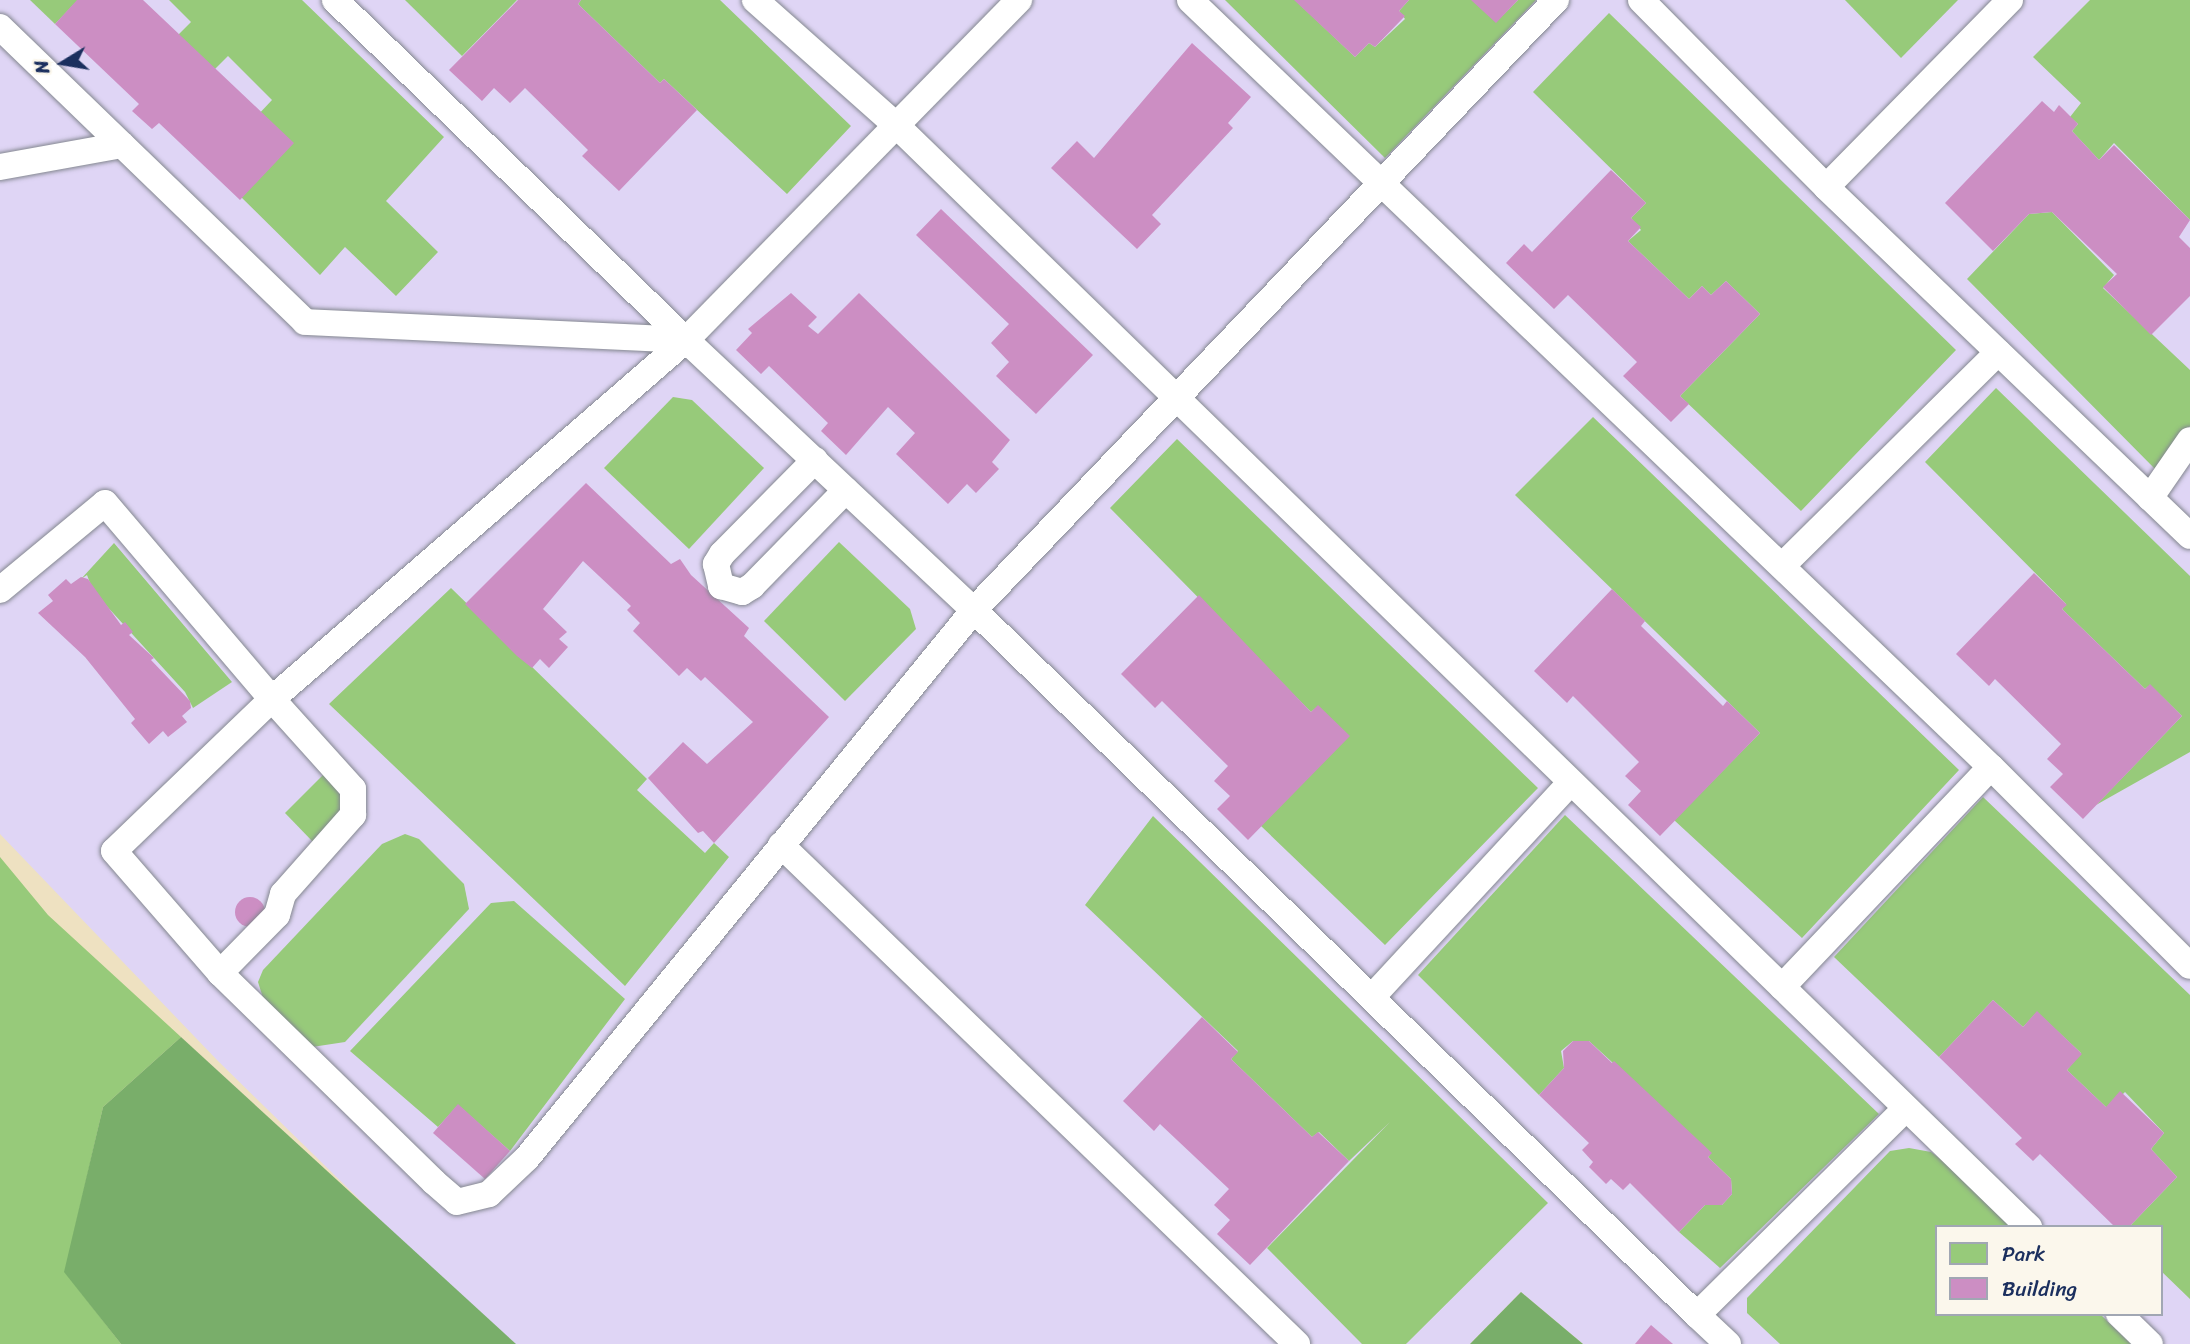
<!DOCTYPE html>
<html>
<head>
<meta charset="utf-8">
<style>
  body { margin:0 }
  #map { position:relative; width:2190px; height:1344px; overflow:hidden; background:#eee1c1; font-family:Sriracha,sans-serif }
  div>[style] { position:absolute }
  .built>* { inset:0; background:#dfd5f5 }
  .green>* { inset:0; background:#97ca7a }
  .forest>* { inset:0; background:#79ae6a }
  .building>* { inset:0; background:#cc8ec3 }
  .round { border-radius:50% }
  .roads { filter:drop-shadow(0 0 2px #848890) drop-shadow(0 0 2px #848890) }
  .pedestrian>* { height:26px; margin:-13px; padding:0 13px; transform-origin:13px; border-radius:13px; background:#fff }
  span { translate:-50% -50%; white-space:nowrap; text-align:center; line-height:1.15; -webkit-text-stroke:6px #fbf7ec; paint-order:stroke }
  .legend { position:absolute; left:1935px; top:1225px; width:228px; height:91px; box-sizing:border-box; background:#fbf7ec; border:2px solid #a1a7b3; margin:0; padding:9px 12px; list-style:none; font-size:21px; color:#1b2f5e }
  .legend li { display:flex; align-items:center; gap:14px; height:35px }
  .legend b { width:35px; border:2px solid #a1a7b3 }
  .north { position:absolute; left:28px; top:28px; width:70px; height:70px; -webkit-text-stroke:5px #fbf7ec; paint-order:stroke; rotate:259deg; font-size:19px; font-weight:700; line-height:28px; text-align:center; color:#1b2f5e }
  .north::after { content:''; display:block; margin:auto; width:24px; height:32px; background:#1b2f5e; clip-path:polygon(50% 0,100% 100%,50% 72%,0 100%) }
</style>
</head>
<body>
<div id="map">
  <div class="built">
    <i style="clip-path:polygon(evenodd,0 0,2190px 0,2190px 1344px,1583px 1344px,1521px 1292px,1470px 1344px,507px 1344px,218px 1061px,0 834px,0 0,1936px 1227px,2160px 1227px,2160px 1314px,1936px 1314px,1936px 1227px)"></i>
  </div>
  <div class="green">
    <i style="clip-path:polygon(30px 0,78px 0,55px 24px)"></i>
    <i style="clip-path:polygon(169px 0,302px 0,444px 137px,386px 201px,438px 252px,396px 296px,345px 247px,320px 275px,239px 195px,256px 117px,272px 100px,228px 56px,211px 73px,176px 37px,191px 22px)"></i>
    <i style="clip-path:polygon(405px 0,517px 0,462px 56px)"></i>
    <i style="clip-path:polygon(581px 0,720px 0,851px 126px,787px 194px,664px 79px,660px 83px,578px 4px)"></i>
    <i style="clip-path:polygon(1225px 0,1295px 0,1355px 57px,1369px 43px,1375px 47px,1405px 19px,1399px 11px,1409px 0,1473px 0,1496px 22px,1518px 0,1536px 0,1385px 158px)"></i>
    <i style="clip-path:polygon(1845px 0,1958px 0,1901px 58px)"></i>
    <i style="clip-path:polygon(2090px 0,2190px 0,2190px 220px,2114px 143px,2099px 160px,2072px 131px,2078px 124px,2070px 117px,2081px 103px,2033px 57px)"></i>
    <i style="clip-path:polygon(1609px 13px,1956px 350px,1801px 511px,1680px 396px,1760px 314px,1726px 281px,1711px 295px,1702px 286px,1689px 299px,1628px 241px,1641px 230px,1631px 218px,1646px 203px,1533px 92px)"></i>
    <i style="clip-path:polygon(2052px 212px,2114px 275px,2103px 288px,2190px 370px,2190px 426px,2158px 472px,1967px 279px,2029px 214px)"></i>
    <i style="clip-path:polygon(1996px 388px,2190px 576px,2190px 752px,2096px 805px,2182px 716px,2150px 685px,2145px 689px,2062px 609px,2066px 604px,1925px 462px)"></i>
    <i style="clip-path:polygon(673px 397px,692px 400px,764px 468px,689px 549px,604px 468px)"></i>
    <i style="clip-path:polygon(1593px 417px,1959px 770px,1802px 938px,1674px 820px,1760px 733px,1515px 495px)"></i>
    <i style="clip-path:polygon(1177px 439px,1538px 788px,1385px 945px,1261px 826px,1318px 706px,1311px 712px,1110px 508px)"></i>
    <i style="clip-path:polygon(839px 542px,910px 609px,916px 629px,845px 701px,764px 621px)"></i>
    <i style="clip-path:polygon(114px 543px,232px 682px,193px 708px,185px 692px,93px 591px,87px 575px,81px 579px)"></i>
    <i style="clip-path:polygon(451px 588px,647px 779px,637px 790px,705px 853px,714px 843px,729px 857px,625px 986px,329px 704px)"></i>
    <i style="clip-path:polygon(325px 773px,354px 803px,314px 843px,285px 813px)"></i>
    <i style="clip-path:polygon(1983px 797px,2190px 995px,2190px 1299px,2160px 1270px,2160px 1227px,2129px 1227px,2177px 1177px,2151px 1149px,2164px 1133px,2125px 1092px,2108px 1109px,2067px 1070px,2081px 1053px,2037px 1012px,2023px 1027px,1993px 1000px,1939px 1057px,1834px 957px)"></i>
    <i style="clip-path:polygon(1565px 815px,1879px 1114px,1720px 1268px,1679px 1232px,1705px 1205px,1722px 1205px,1732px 1194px,1731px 1179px,1708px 1157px,1711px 1153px,1589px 1041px,1573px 1041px,1561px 1051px,1564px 1068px,1539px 1095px,1418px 975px)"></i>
    <i style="clip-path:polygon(1153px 816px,1548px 1203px,1406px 1344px,1362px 1344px,1267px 1248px,1390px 1122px,1349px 1161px,1319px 1132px,1312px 1137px,1231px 1059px,1238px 1051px,1085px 905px)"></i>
    <i style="clip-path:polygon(405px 834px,419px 839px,464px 884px,469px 909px,345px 1042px,312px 1047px,264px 1001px,258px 982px,263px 970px,382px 844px)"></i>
    <i style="clip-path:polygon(0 857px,48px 915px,181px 1037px,103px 1107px,65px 1272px,121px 1344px,0 1344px)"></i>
    <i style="clip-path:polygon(514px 901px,625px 999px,510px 1151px,458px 1105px,438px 1127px,350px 1051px,491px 903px)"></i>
    <i style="clip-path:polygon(1909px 1148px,1931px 1152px,1946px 1163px,2011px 1227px,1936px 1227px,1936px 1314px,2100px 1314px,2131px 1344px,1780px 1344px,1747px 1313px,1747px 1298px,1890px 1151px)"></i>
  </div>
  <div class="forest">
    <i style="clip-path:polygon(181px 1037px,516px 1344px,121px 1344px,64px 1272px,103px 1107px)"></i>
    <i style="clip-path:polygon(1521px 1292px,1583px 1344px,1470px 1344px)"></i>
  </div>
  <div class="building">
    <i style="clip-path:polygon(77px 0,143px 0,294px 143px,240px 200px,159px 123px,152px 129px,132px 111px,139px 104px,55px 24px)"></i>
    <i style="clip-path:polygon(518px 0,581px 0,578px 4px,660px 83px,664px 79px,697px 110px,619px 191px,582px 156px,588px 150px,525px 88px,510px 103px,494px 88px,482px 101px,449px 70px)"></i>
    <i style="clip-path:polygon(1294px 0,1409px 0,1399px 11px,1405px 16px,1375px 47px,1369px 43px,1355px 57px)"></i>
    <i style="clip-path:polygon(1471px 0,1518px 0,1496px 23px)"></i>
    <i style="clip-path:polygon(1192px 43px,1251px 97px,1228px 123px,1233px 128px,1152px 215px,1161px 224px,1137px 249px,1051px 168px,1077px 141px,1094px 158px)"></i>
    <i style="clip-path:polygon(2042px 101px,2054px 112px,2059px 105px,2078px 124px,2072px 131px,2099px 160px,2114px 145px,2190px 220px,2179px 237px,2190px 248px,2190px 296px,2151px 335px,2103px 287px,2117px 274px,2052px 212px,2029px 214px,1993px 251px,1945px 203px)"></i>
    <i style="clip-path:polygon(1611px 170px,1646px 203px,1631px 218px,1641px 227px,1628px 241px,1689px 299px,1702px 286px,1711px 295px,1726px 281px,1760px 314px,1680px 396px,1689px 404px,1671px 422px,1623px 376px,1637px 362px,1568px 295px,1554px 309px,1506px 263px,1524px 244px,1532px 252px)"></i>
    <i style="clip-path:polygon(941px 209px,1093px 355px,1036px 414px,996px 376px,1009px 362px,991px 343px,1009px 324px,916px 235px)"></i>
    <i style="clip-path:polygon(791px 293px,817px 317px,808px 326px,818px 334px,859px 293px,1010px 440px,992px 462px,999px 469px,976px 493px,967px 484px,948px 504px,896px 454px,915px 433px,888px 407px,846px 455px,821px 431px,828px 423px,769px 366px,761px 374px,736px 350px,752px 333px,748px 329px)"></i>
    <i style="clip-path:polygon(586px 483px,671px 564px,680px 559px,691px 575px,749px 628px,744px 636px,829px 717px,714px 843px,703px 831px,698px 833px,648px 778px,683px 742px,707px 764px,753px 722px,705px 677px,701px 681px,687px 668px,679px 676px,633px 631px,640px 623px,627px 610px,631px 606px,583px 561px,543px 609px,567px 632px,559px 639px,568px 647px,549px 668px,540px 659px,532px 668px,517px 656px,465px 604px)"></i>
    <i style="clip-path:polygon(2034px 573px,2067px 605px,2062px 609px,2145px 689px,2150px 684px,2182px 716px,2083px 819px,2050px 787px,2063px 774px,2047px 759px,2061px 744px,1995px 679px,1989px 686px,1956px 654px)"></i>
    <i style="clip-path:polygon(81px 577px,88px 579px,121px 625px,125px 622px,133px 632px,129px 635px,154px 658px,151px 660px,190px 701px,191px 708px,182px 716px,187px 722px,168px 737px,163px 731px,149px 744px,131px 723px,135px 719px,85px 657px,38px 613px,53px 601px,48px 595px,66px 579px,71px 584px)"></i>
    <i style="clip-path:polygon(1612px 589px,1645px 621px,1641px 626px,1723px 706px,1727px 701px,1760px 733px,1660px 836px,1628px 805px,1641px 791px,1625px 776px,1639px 762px,1573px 696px,1567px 703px,1534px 671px)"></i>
    <i style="clip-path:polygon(1199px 595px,1311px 712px,1318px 705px,1350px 736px,1248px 840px,1217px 809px,1230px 796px,1214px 781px,1228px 766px,1162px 701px,1155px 708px,1121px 674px)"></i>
    <i class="round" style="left:235px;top:897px;width:30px;height:30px"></i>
    <i style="clip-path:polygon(1993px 1000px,2023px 1027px,2037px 1011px,2082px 1054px,2067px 1070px,2106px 1107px,2120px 1091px,2164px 1133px,2151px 1149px,2177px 1177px,2129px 1227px,2115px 1227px,2040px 1154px,2033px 1161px,2015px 1144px,2022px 1138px,1939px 1057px)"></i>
    <i style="clip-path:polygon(1202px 1017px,1238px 1052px,1231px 1059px,1312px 1137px,1318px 1132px,1349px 1161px,1250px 1265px,1217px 1234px,1230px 1220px,1214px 1205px,1229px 1189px,1160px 1124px,1154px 1131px,1123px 1101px)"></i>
    <i style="clip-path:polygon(1573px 1041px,1589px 1041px,1612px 1063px,1614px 1061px,1712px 1153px,1708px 1157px,1731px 1179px,1732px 1194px,1722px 1205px,1705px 1205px,1679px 1232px,1630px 1183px,1623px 1190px,1611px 1179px,1606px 1184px,1589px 1167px,1593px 1162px,1582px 1150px,1589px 1143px,1539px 1095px,1564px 1068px,1563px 1051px)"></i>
    <i style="clip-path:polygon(458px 1104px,510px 1151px,485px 1179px,433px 1133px)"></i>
    <i style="clip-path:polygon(1651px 1325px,1673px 1344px,1635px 1344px)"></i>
  </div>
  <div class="roads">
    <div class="pedestrian">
      <i style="left:335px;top:0;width:489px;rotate:44.1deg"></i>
      <i style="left:686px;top:340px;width:395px;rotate:43.2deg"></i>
      <i style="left:974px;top:610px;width:1010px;rotate:44.28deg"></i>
      <i style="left:755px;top:0;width:188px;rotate:41.6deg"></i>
      <i style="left:896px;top:125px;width:1581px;rotate:44.21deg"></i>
      <i style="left:1190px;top:0;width:1109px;rotate:43.76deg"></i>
      <i style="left:1991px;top:767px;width:281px;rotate:45deg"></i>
      <i style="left:1641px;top:0;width:263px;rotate:45.3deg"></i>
      <i style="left:2010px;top:0;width:262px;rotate:134.5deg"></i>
      <i style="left:1826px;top:187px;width:504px;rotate:43.79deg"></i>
      <i style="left:0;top:27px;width:424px;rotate:44deg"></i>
      <i style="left:305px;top:322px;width:381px;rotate:2.7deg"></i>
      <i style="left:0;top:167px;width:124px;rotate:-10.2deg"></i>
      <i style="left:815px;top:460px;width:132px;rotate:134.7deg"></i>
      <i style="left:722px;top:554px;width:12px;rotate:121deg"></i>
      <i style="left:716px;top:564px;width:23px;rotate:77deg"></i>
      <i style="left:721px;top:586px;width:22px;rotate:16deg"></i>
      <i style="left:742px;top:592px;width:12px;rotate:-31deg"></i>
      <i style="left:752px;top:586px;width:134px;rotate:-45.6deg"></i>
      <i style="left:2150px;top:498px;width:70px;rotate:-55.4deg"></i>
      <i style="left:1782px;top:566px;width:304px;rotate:-44.7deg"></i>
      <i style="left:0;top:590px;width:136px;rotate:-39.6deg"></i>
      <i style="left:105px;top:503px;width:257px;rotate:49.6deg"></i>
      <i style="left:272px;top:699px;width:548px;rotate:-40.93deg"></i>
      <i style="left:686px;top:340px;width:476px;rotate:-45.6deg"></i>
      <i style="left:781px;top:845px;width:718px;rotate:44.04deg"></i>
      <i style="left:220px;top:973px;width:81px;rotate:-45.5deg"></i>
      <i style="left:277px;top:915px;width:22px;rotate:-74deg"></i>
      <i style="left:283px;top:894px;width:106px;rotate:-48.5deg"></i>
      <i style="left:353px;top:815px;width:26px;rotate:-90deg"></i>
      <i style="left:353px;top:789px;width:121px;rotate:-132deg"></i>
      <i style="left:272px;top:699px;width:219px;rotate:136.1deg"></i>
      <i style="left:114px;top:851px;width:162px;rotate:49deg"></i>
      <i style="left:220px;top:973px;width:299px;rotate:44.3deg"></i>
      <i style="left:434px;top:1182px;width:30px;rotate:41deg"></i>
      <i style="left:457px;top:1202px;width:33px;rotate:-14deg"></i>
      <i style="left:489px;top:1194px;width:52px;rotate:-43.5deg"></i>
      <i style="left:527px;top:1158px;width:707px;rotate:-50.8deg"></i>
      <i style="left:974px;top:610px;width:843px;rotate:-46.35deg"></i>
      <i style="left:1782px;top:987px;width:303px;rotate:-46.5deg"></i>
      <i style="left:1372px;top:997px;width:292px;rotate:-47.2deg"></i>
      <i style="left:2119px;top:1314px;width:43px;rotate:44.1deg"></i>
      <i style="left:1728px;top:1344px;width:42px;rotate:-136.9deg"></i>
      <i style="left:1697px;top:1315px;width:294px;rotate:-44.7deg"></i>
    </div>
  </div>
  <ul class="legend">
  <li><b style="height:19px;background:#97ca7a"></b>Park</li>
  <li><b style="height:19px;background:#cc8ec3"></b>Building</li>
  </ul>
  <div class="north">N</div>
</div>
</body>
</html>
